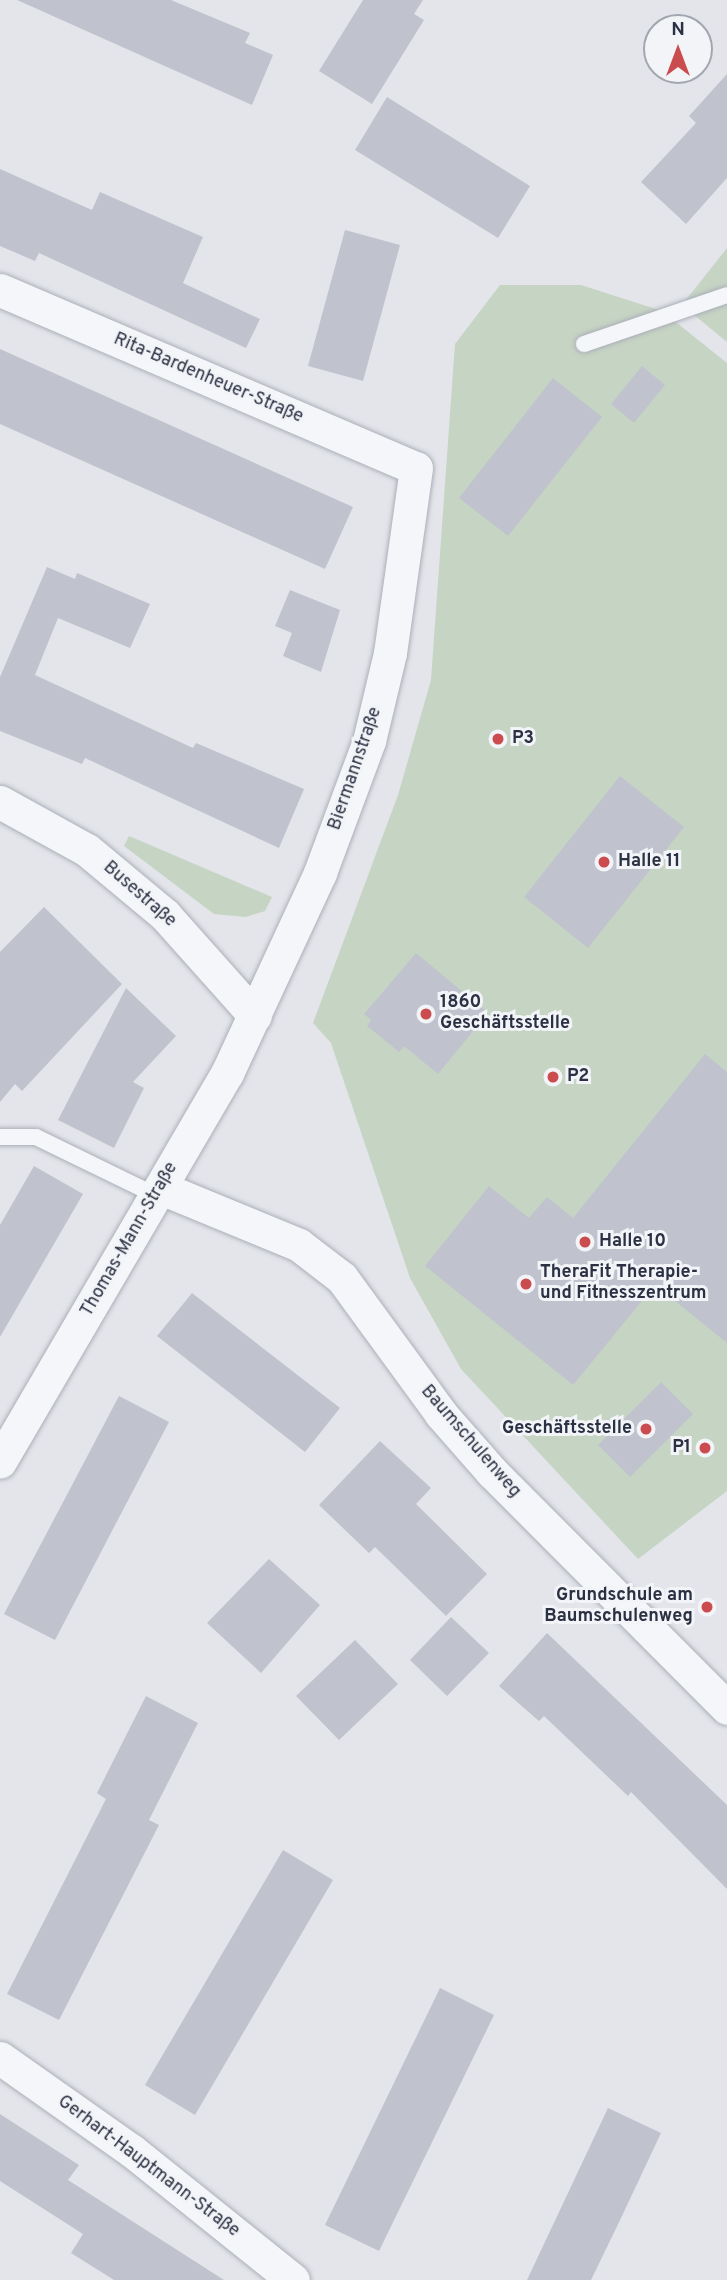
<!DOCTYPE html>
<html>
<head>
<meta charset="utf-8">
<style>
  body { margin:0 }
  #map { position:relative; width:727px; height:2280px; overflow:hidden; background:#e3e5ea; font-family:Overpass,sans-serif }
  div>[style] { position:absolute }
  .green>* { inset:0; background:#c6d4c4 }
  .building>* { inset:0; background:#c0c3cd }
  .roads { filter:drop-shadow(0 0 2px #acafb8) drop-shadow(0 0 2px #acafb8) }
  .service>* { height:16px; margin:-8px; padding:0 8px; transform-origin:8px; border-radius:8px; background:#f5f6f9 }
  .minor>* { height:33px; margin:-16.5px; padding:0 16.5px; transform-origin:16.5px; border-radius:16.5px; background:#f5f6f9 }
  .dots>* { width:19px; height:19px; translate:-50% -50%; box-sizing:border-box; border:4px solid #f2f4f8; border-radius:50% }
  span { translate:-50% -50%; white-space:nowrap; text-align:center; line-height:1.15; -webkit-text-stroke:6px #f2f4f8; paint-order:stroke }
  .street-label { font-size:18px; color:#2b3042 }
  .poi-label { font-size:18px; color:#2b3042; font-weight:700 }
  .left { translate:0 -50%; text-align:left }
  .right { translate:-100% -50%; text-align:right }
  .north { position:absolute; left:643px; top:14px; width:70px; height:70px; box-sizing:border-box; background:#f2f4f8; border:2px solid #a2a6af; border-radius:50%; rotate:0deg; font-size:19px; font-weight:700; line-height:28px; text-align:center; color:#2b3042 }
  .north::after { content:''; display:block; margin:auto; width:24px; height:32px; background:#cb4c4f; clip-path:polygon(50% 0,100% 100%,50% 72%,0 100%) }
</style>
</head>
<body>
<div id="map">
  <div class="green">
    <i style="clip-path:polygon(727px 248px,727px 342px,682px 305px)"></i>
    <i style="clip-path:polygon(500px 285px,581px 285px,662px 311px,727px 363px,727px 1491px,638px 1559px,461px 1369px,410px 1278px,331px 1043px,313px 1023px,398px 795px,431px 680px,455px 344px)"></i>
    <i style="clip-path:polygon(129px 836px,272px 897px,265px 911px,246px 917px,214px 914px,124px 846px)"></i>
  </div>
  <div class="building">
    <i style="clip-path:polygon(17px 0,171px 0,250px 33px,245px 43px,273px 55px,252px 105px)"></i>
    <i style="clip-path:polygon(363px 0,423px 0,414px 14px,424px 20px,372px 104px,319px 71px)"></i>
    <i style="clip-path:polygon(727px 74px,727px 178px,686px 224px,641px 182px,696px 123px,689px 116px)"></i>
    <i style="clip-path:polygon(387px 97px,530px 186px,498px 238px,355px 150px)"></i>
    <i style="clip-path:polygon(0 169px,92px 210px,100px 192px,203px 237px,183px 283px,260px 319px,246px 348px,39px 253px,35px 261px,0 246px)"></i>
    <i style="clip-path:polygon(345px 230px,400px 245px,363px 381px,308px 366px)"></i>
    <i style="clip-path:polygon(0 349px,353px 507px,325px 569px,0 424px)"></i>
    <i style="clip-path:polygon(642px 366px,665px 385px,634px 423px,611px 404px)"></i>
    <i style="clip-path:polygon(553px 378px,602px 417px,508px 536px,459px 498px)"></i>
    <i style="clip-path:polygon(47px 567px,75px 579px,77px 573px,150px 604px,130px 648px,58px 618px,35px 675px,193px 748px,196px 743px,304px 789px,279px 848px,85px 758px,82px 764px,0 731px,0 677px)"></i>
    <i style="clip-path:polygon(290px 590px,340px 610px,321px 672px,283px 656px,292px 633px,275px 626px)"></i>
    <i style="clip-path:polygon(620px 776px,684px 827px,588px 948px,524px 897px)"></i>
    <i style="clip-path:polygon(44px 907px,122px 984px,22px 1091px,15px 1084px,0 1102px,0 952px)"></i>
    <i style="clip-path:polygon(416px 953px,488px 1013px,438px 1074px,404px 1046px,399px 1052px,367px 1026px,371px 1020px,364px 1014px)"></i>
    <i style="clip-path:polygon(126px 988px,176px 1036px,133px 1082px,144px 1088px,114px 1148px,58px 1120px)"></i>
    <i style="clip-path:polygon(705px 1054px,727px 1072px,727px 1343px,655px 1285px,573px 1385px,425px 1266px,489px 1186px,529px 1218px,547px 1197px,573px 1218px)"></i>
    <i style="clip-path:polygon(34px 1166px,83px 1194px,0 1337px,0 1225px)"></i>
    <i style="clip-path:polygon(192px 1293px,340px 1408px,305px 1452px,157px 1336px)"></i>
    <i style="clip-path:polygon(661px 1382px,693px 1414px,630px 1477px,598px 1445px)"></i>
    <i style="clip-path:polygon(119px 1396px,169px 1422px,55px 1640px,4px 1614px)"></i>
    <i style="clip-path:polygon(380px 1441px,431px 1488px,416px 1504px,487px 1574px,446px 1616px,375px 1547px,369px 1553px,319px 1505px)"></i>
    <i style="clip-path:polygon(269px 1559px,320px 1605px,261px 1673px,207px 1623px)"></i>
    <i style="clip-path:polygon(451px 1617px,489px 1653px,447px 1696px,410px 1660px)"></i>
    <i style="clip-path:polygon(547px 1633px,727px 1805px,727px 1889px,631px 1792px,628px 1796px,544px 1716px,539px 1721px,499px 1686px)"></i>
    <i style="clip-path:polygon(355px 1640px,398px 1684px,339px 1740px,296px 1696px)"></i>
    <i style="clip-path:polygon(146px 1696px,198px 1723px,149px 1820px,159px 1825px,59px 2020px,7px 1994px,106px 1799px,97px 1793px)"></i>
    <i style="clip-path:polygon(283px 1850px,333px 1880px,195px 2115px,145px 2085px)"></i>
    <i style="clip-path:polygon(440px 1988px,494px 2015px,379px 2251px,325px 2225px)"></i>
    <i style="clip-path:polygon(608px 2108px,661px 2133px,622px 2216px,591px 2280px,527px 2280px)"></i>
    <i style="clip-path:polygon(0 2114px,79px 2165px,68px 2180px,224px 2280px,114px 2280px,71px 2253px,83px 2234px,0 2181px)"></i>
  </div>
  <div class="roads">
    <div class="service">
      <i style="left:584px;top:344px;width:151px;rotate:-18.9deg"></i>
      <i style="left:0;top:1137px;width:36px"></i>
      <i style="left:36px;top:1137px;width:135px;rotate:26deg"></i>
    </div>
    <div class="minor">
      <i style="left:0;top:290px;width:452px;rotate:23.2deg"></i>
      <i style="left:416px;top:468px;width:187px;rotate:98deg"></i>
      <i style="left:390px;top:653px;width:90px;rotate:103.4deg"></i>
      <i style="left:369px;top:741px;width:141px;rotate:110.4deg"></i>
      <i style="left:320px;top:873px;width:221px;rotate:114.9deg"></i>
      <i style="left:227px;top:1073px;width:450px;rotate:120.3deg"></i>
      <i style="left:0;top:802px;width:99px;rotate:28.9deg"></i>
      <i style="left:87px;top:850px;width:102px;rotate:39.8deg"></i>
      <i style="left:165px;top:915px;width:135px;rotate:48.3deg"></i>
      <i style="left:161px;top:1188px;width:149px;rotate:22.4deg"></i>
      <i style="left:299px;top:1245px;width:54px;rotate:37.5deg"></i>
      <i style="left:342px;top:1278px;width:168px;rotate:53.9deg"></i>
      <i style="left:441px;top:1414px;width:77px;rotate:48.7deg"></i>
      <i style="left:492px;top:1472px;width:333px;rotate:45.1deg"></i>
      <i style="left:0;top:2058px;width:161px;rotate:35.2deg"></i>
      <i style="left:132px;top:2151px;width:206px;rotate:38.7deg"></i>
    </div>
  </div>
  <div class="dots">
    <i style="left:498px;top:739px;background:#cb4c4f"></i>
    <i style="left:604px;top:862px;background:#cb4c4f"></i>
    <i style="left:426px;top:1014px;background:#cb4c4f"></i>
    <i style="left:553px;top:1077px;background:#cb4c4f"></i>
    <i style="left:585px;top:1242px;background:#cb4c4f"></i>
    <i style="left:526px;top:1284px;background:#cb4c4f"></i>
    <i style="left:646px;top:1429px;background:#cb4c4f"></i>
    <i style="left:705px;top:1448px;background:#cb4c4f"></i>
    <i style="left:707px;top:1607px;background:#cb4c4f"></i>
  </div>
  <div class="street-label">
    <span style="left:208px;top:379px;rotate:23deg">Rita-Bardenheuer-Straße</span>
    <span style="left:356px;top:769px;rotate:-71deg">Biermannstraße</span>
    <span style="left:139px;top:895px;rotate:41deg">Busestraße</span>
    <span style="left:130px;top:1240px;rotate:-60deg">Thomas-Mann-Straße</span>
    <span style="left:470px;top:1442px;rotate:49deg">Baumschulenweg</span>
    <span style="left:148px;top:2167px;rotate:37deg">Gerhart-Hauptmann-Straße</span>
  </div>
  <div class="poi-label">
    <span class="left" style="left:512px;top:739px">P3</span>
    <span class="left" style="left:618px;top:862px">Halle 11</span>
    <span class="left" style="left:440px;top:1014px">1860<br>Geschäftsstelle</span>
    <span class="left" style="left:567px;top:1077px">P2</span>
    <span class="left" style="left:599px;top:1242px">Halle 10</span>
    <span class="left" style="left:540px;top:1284px">TheraFit Therapie-<br>und Fitnesszentrum</span>
    <span class="right" style="left:632px;top:1429px">Geschäftsstelle</span>
    <span class="right" style="left:691px;top:1448px">P1</span>
    <span class="right" style="left:693px;top:1607px">Grundschule am<br>Baumschulenweg</span>
  </div>
  <div class="north">N</div>
</div>
</body>
</html>
